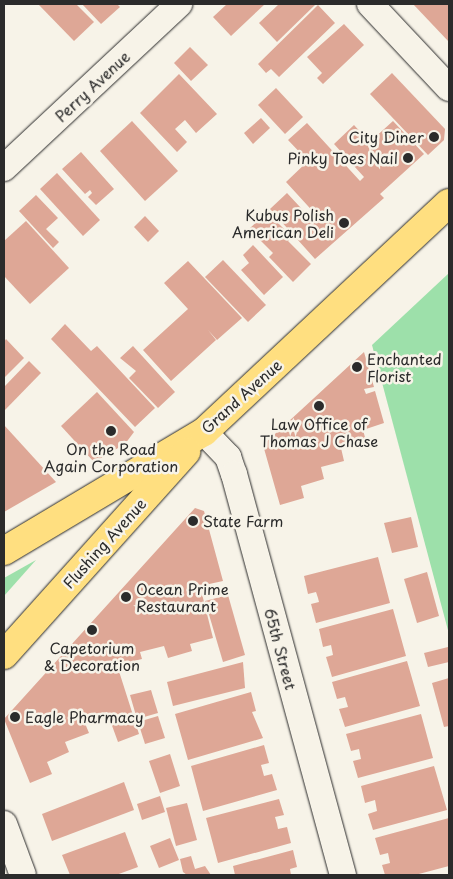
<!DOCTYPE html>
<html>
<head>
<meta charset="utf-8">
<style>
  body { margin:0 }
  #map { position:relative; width:453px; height:879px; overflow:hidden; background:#f7f3e8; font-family:"Playpen Sans",sans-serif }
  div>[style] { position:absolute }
  .green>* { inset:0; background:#9de0aa }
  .building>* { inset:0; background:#dea796 }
  .roads { filter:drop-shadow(0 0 1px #2b2b2b) drop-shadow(0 0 1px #2b2b2b) }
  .minor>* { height:26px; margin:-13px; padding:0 13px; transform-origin:13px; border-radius:13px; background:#f7f3e8 }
  .primary>* { height:28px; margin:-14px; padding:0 14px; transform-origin:14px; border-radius:14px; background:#ffdf80 }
  .dots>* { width:14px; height:14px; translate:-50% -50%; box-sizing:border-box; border:2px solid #f7f3e8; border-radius:50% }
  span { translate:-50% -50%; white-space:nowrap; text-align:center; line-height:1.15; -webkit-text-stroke:5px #f7f3e8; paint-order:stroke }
  .street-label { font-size:15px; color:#2b2b2b }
  .poi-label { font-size:15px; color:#2b2b2b }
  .right { translate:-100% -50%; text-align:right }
  .left { translate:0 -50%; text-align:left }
  .frame { position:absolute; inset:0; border:5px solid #2b2b2b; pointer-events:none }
</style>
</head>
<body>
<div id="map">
  <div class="green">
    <i style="clip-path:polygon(449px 273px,449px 634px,372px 345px)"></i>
    <i style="clip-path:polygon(36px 560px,4px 596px,4px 578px)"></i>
  </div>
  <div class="building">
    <i style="clip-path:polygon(38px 4px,76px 4px,94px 22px,74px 41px)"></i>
    <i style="clip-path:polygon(82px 4px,117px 4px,120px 7px,101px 24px)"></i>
    <i style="clip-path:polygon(227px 4px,265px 4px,231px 36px,213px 17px)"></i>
    <i style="clip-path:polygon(279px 4px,316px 4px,277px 42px,259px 23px)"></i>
    <i style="clip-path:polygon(413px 4px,449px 4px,449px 42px)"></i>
    <i style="clip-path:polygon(318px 5px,335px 23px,279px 77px,271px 69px,266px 73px,258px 64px)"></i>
    <i style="clip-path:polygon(344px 24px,364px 45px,323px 84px,317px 78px,322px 73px,307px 57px)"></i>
    <i style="clip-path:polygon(190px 47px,208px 65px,191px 81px,174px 63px)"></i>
    <i style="clip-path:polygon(392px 73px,445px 129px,444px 140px,428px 155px,370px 94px)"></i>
    <i style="clip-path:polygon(179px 74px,217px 114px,196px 133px,185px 120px,175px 129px,187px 142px,177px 152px,140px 113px)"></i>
    <i style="clip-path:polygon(276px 88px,303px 117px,285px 134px,258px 105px)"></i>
    <i style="clip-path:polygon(261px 118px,270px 128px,253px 144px,244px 133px)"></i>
    <i style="clip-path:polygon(132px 121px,178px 171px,145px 201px,100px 151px)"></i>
    <i style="clip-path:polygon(393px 121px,424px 154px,380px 194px,384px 198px,315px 259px,270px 209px,287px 193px,313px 221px,318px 217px,286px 182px,308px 161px,288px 140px,307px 123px,360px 181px,364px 177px,334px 144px,354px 125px,376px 149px,379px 147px,372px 140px)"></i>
    <i style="clip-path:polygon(81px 152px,114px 189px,96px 205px,88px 197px,92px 193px,90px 190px,85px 194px,62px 169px)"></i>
    <i style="clip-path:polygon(57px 173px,100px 220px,83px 236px,40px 189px)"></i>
    <i style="clip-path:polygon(36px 195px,58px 218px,46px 229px,59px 242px,53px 248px,19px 211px)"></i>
    <i style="clip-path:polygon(267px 212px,292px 237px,288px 241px,311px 264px,293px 282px,269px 257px,273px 253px,249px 229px)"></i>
    <i style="clip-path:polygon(145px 216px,159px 231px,148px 242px,134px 227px)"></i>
    <i style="clip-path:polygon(26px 221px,69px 268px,30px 304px,4px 276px,4px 241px)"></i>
    <i style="clip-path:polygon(253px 245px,283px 277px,264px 295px,241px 270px,249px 263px,243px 255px)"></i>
    <i style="clip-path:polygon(223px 260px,266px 305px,248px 322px,205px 277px)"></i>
    <i style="clip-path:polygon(188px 261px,242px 318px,217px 340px,208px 330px,216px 340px,171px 381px,143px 350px,188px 309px,164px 283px)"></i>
    <i style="clip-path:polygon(65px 324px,91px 351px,97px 346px,155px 408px,135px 427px,51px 339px)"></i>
    <i style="clip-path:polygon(6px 339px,24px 358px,4px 378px,4px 342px)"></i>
    <i style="clip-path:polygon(133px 346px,175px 392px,158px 408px,129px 378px,136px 371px,120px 358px)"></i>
    <i style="clip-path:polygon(364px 352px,374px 387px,364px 389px,366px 394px,375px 391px,384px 423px,363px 430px,366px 441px,341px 448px,344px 461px,321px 467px,324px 479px,301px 486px,304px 498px,280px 505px,263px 445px)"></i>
    <i style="clip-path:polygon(29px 361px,41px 373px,4px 411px,4px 387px)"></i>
    <i style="clip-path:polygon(97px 392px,134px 432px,125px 444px,94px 462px,61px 426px)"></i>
    <i style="clip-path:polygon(4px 425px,56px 482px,4px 512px)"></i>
    <i style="clip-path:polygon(195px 508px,204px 511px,223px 581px,200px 586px,213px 638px,190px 644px,192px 651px,168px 658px,164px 646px,140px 652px,142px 659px,117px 665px,139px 734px,118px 742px,107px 712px,84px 721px,89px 733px,65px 742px,69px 752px,47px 762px,52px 774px,30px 783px,4px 719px)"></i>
    <i style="clip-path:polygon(411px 517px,418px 547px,392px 553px,384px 523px)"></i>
    <i style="clip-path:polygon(378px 557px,390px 603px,316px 623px,311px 604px,319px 602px,318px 598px,316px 592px,308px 594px,304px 576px)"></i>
    <i style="clip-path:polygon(427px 572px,439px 616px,417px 623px,404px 579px)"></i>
    <i style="clip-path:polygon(228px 595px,245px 655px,223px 662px,205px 601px)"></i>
    <i style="clip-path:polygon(393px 609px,406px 656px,332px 677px,326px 657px,333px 655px,331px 645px,323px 647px,319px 629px)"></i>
    <i style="clip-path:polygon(448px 647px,449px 662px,428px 667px,424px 653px)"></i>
    <i style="clip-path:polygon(407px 661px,420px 706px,345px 727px,339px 709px,348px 707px,345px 697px,337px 699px,332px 682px)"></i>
    <i style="clip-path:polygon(243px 662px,245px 688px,173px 706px,167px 682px)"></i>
    <i style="clip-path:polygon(449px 678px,449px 726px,444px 727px,432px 683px)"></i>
    <i style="clip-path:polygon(151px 690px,158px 713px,137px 719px,130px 695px)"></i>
    <i style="clip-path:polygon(251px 692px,256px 711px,252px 712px,263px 738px,188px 760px,175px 714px)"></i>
    <i style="clip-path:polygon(421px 714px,433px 758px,358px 778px,353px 761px,361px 759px,359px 749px,351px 751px,346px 734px)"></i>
    <i style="clip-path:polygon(158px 716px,165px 738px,145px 744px,138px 722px)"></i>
    <i style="clip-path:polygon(264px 745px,269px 763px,261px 765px,264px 776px,272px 774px,277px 790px,203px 811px,191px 766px)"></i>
    <i style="clip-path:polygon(170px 754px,180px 786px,160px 793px,149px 761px)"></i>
    <i style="clip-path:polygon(434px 766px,447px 810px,373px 830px,368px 814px,377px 811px,375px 800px,365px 803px,361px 786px)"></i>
    <i style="clip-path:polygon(124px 782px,134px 810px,52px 841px,42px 814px)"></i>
    <i style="clip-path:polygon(160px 796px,165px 812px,142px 820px,137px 804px)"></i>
    <i style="clip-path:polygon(279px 799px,284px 815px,275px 817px,277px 824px,278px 829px,287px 827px,291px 843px,218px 863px,206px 818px)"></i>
    <i style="clip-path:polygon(187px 803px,197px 840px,176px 846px,166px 808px)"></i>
    <i style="clip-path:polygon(449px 818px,449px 866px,415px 875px,385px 875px,382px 865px,390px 863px,388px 853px,380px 855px,375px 838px)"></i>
    <i style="clip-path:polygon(125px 832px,138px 867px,116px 875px,70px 875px,62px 855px)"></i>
    <i style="clip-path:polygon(170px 838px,179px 860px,159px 868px,150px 846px)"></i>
    <i style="clip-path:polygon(293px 850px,297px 867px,290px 869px,291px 875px,235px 875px,233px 866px)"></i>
    <i style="clip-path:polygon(191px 856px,195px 869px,205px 866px,211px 875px,187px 875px,183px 872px,180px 859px)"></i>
  </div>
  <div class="roads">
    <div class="minor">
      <i style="left:370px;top:4px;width:115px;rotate:46.8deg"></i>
      <i style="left:4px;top:168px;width:240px;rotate:-43.1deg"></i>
      <i style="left:204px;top:432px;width:35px;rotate:46deg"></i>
      <i style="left:228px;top:457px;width:18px;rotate:71deg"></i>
      <i style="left:234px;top:474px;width:416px;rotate:74.8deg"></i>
      <i style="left:4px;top:824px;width:54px;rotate:69.6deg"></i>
    </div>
    <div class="primary">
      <i style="left:4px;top:551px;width:233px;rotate:-30.8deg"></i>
      <i style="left:204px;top:432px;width:335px;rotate:-43.1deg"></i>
      <i style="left:4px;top:655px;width:273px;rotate:-48.1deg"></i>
    </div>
  </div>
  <div class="dots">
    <i style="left:434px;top:137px;background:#2b2b2b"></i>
    <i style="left:408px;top:158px;background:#2b2b2b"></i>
    <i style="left:344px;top:223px;background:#2b2b2b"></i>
    <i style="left:357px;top:367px;background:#2b2b2b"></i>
    <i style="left:319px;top:406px;background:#2b2b2b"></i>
    <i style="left:111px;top:431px;background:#2b2b2b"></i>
    <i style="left:193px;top:521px;background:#2b2b2b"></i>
    <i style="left:126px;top:597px;background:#2b2b2b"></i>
    <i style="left:92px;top:630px;background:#2b2b2b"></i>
    <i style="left:15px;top:717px;background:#2b2b2b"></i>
  </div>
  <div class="street-label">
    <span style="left:92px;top:86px;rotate:-43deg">Perry Avenue</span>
    <span style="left:241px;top:396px;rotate:-42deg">Grand Avenue</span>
    <span style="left:104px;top:543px;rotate:-48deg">Flushing Avenue</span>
    <span style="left:281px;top:649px;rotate:75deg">65th Street</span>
  </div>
  <div class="poi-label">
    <span class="right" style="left:424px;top:137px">City Diner</span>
    <span class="right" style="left:398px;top:158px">Pinky Toes Nail</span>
    <span class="right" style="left:334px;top:223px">Kubus Polish<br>American Deli</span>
    <span class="left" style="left:367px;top:367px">Enchanted<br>Florist</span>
    <span style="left:319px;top:432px">Law Office of<br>Thomas J Chase</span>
    <span style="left:111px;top:457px">On the Road<br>Again Corporation</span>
    <span class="left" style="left:203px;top:521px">State Farm</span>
    <span class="left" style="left:136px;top:597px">Ocean Prime<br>Restaurant</span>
    <span style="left:92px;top:656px">Capetorium<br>&amp; Decoration</span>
    <span class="left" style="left:25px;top:717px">Eagle Pharmacy</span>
  </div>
  <div class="frame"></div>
</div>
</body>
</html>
